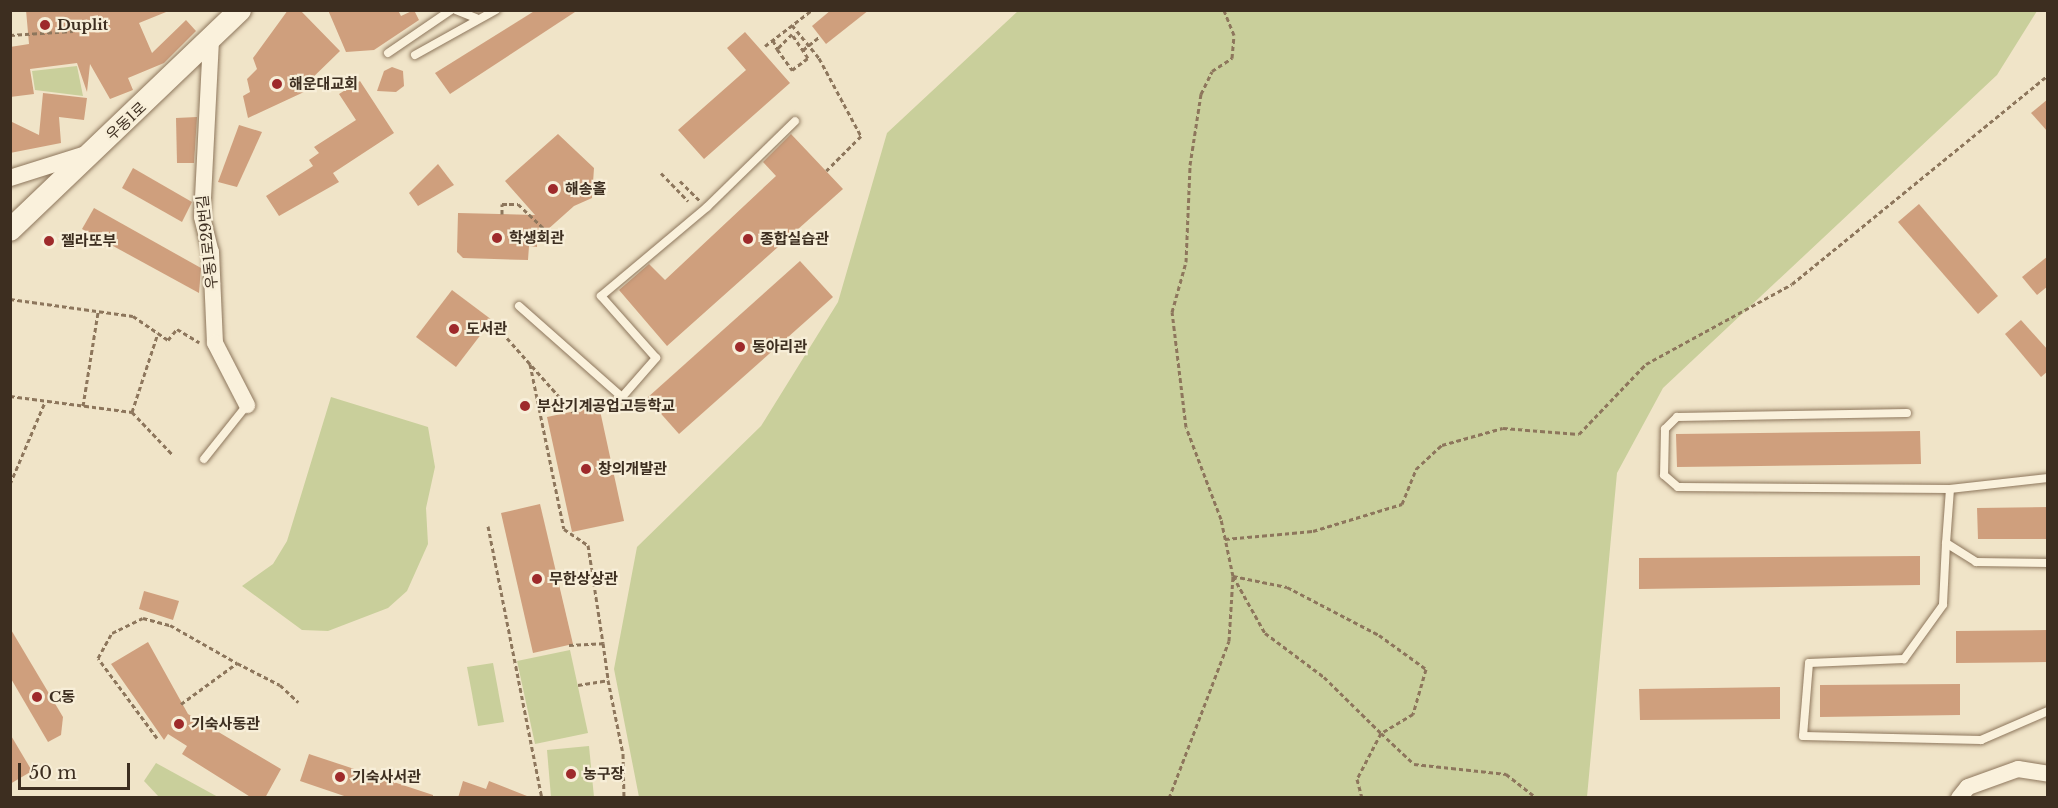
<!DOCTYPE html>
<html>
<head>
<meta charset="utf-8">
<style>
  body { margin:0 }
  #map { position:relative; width:2058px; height:808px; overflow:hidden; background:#f0e4c8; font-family:"Libre Baskerville","Noto Sans KR",serif }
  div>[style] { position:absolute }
  .green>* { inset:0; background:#c9cf9b }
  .building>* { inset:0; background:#cf9f7d }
  .path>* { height:3px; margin-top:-1.5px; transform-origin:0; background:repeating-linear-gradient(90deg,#8d765c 0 4.5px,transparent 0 7.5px) }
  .roads { filter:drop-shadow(0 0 2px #8d765c) drop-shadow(0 0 2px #8d765c) }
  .lane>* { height:8px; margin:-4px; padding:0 4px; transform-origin:4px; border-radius:4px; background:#faf1dc }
  .street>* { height:16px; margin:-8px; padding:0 8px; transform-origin:8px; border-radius:8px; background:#faf1dc }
  .secondary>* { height:22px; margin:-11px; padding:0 11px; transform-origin:11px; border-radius:11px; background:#faf1dc }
  .path-bridge>* { height:3px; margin-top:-1.5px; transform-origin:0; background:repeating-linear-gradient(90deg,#8d765c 0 4.5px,transparent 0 7.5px) }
  .dots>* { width:16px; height:16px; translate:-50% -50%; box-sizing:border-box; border:3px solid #f7eed8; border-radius:50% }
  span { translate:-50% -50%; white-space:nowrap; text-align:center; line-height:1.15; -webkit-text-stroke:4.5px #f7eed8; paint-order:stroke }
  .poi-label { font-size:15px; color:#3d2e20; font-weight:700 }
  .left { translate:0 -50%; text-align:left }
  .street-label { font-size:15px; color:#3d2e20 }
  .frame { position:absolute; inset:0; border:12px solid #3d2e20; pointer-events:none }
  .scale { position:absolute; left:18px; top:763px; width:112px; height:27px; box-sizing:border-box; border:3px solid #3d2e20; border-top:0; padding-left:8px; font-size:18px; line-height:21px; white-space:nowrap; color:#3d2e20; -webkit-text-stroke:4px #f7eed8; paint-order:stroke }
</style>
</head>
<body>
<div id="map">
  <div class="green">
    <i style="clip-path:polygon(1018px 11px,1018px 10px,2037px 11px,1997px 75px,1663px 388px,1617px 473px,1587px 797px,639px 797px,614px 669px,637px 547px,761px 426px,838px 302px,887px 133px)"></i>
    <i style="clip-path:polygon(77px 66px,83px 96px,35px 90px,32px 71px)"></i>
    <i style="clip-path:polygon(331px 397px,428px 427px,435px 467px,426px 508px,428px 544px,407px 591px,388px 608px,328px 631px,302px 630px,242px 586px,273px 564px,287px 541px)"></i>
    <i style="clip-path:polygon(570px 650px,588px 733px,535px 744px,517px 661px)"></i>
    <i style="clip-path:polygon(493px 663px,504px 722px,478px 726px,467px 667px)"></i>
    <i style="clip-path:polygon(589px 746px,594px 797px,551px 797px,547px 750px)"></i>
    <i style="clip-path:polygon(156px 763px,218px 797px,159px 797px,144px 781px)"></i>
  </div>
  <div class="building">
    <i style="clip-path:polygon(26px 10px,171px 10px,139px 23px,152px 53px,186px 20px,196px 31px,164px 63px,128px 78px,133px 90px,110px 99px,90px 64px,87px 92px,77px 63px,30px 69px,34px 94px,10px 97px,10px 47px,29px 44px)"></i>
    <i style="clip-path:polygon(288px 10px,300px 10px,340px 51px,302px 88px,304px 92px,248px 118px,243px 96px,250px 92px,247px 79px,257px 69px,253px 58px)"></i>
    <i style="clip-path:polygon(328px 10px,398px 10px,401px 16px,414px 10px,419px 20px,374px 50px,346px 52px)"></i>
    <i style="clip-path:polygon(536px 10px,578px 10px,450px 94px,435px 73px)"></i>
    <i style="clip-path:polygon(831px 10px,869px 10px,826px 44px,812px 26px)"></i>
    <i style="clip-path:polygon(745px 32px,790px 83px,704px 159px,678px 130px,746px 70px,727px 48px)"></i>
    <i style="clip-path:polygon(392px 67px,403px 71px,404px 86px,396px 92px,377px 91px,384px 71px)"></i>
    <i style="clip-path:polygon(360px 81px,394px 133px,333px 173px,339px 182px,279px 216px,266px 196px,313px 166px,309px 160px,319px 153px,314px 147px,356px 120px,339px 94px)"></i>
    <i style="clip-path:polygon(43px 93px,87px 98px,84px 120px,59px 117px,61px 143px,10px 153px,10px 121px,39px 135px)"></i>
    <i style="clip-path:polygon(2048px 99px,2048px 132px,2031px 113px)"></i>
    <i style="clip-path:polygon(197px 117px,194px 163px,177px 163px,176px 118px)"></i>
    <i style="clip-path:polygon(239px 125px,262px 132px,237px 187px,218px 182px)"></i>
    <i style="clip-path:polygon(558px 134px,594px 168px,592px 198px,574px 206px,537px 239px,537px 247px,529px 246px,528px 260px,463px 258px,457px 252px,458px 213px,535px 215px,505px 181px)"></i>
    <i style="clip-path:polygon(791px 134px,843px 189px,667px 346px,619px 290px,649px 264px,665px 280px,776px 176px,763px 162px)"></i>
    <i style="clip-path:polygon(438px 164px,454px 185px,418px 206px,409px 193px)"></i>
    <i style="clip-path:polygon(133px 168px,192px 202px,182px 222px,122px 188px)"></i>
    <i style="clip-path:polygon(1919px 204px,1998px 296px,1978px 314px,1898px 222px)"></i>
    <i style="clip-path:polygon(94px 208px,201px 268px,199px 293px,82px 229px)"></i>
    <i style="clip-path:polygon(2048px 256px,2048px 286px,2037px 295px,2022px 277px)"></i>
    <i style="clip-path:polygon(800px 261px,833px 297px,679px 434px,647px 398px)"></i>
    <i style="clip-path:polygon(452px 290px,492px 320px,456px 367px,416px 337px)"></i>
    <i style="clip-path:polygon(2021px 320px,2048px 350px,2048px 371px,2041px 377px,2005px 334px)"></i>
    <i style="clip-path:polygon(599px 406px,624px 521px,572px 532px,547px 417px)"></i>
    <i style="clip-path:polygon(1920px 431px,1921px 464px,1677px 467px,1676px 434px)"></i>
    <i style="clip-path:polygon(540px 504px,573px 644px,533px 653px,501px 513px)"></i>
    <i style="clip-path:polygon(2048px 507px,2048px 539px,1978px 539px,1977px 508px)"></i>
    <i style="clip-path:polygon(1920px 556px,1920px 585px,1639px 589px,1639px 558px)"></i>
    <i style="clip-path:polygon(144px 591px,179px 601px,173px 620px,139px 609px)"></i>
    <i style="clip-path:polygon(10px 628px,63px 717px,61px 735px,48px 742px,10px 677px)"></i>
    <i style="clip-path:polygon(2048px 630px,2048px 662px,1956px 663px,1956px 631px)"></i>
    <i style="clip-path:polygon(148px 642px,188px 714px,281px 769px,265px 798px,252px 798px,182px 754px,187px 746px,168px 734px,164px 740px,111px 664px)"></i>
    <i style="clip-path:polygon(1960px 684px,1960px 715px,1820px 717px,1820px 685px)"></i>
    <i style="clip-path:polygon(1780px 687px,1780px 719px,1640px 720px,1639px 689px)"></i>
    <i style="clip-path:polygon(10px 734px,32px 771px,10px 784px)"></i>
    <i style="clip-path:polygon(309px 754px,433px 795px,433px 798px,350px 798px,300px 781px)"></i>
    <i style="clip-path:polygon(463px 781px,486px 789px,489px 781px,532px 798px,458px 798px)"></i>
  </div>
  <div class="path">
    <i style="left:792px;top:25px;width:43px;rotate:50.7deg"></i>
    <i style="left:819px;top:58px;width:89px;rotate:61.7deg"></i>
    <i style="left:861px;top:136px;width:49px;rotate:135deg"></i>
    <i style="left:10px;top:35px;width:63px;rotate:-3.6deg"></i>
    <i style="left:773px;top:40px;width:10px;rotate:66deg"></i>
    <i style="left:777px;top:49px;width:26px;rotate:54deg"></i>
    <i style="left:792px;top:70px;width:20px;rotate:-37deg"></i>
    <i style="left:808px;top:58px;width:29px;rotate:-124deg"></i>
    <i style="left:792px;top:34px;width:21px;rotate:135deg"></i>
    <i style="left:765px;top:46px;width:59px;rotate:-37.5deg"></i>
    <i style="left:661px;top:173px;width:39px;rotate:46deg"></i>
    <i style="left:680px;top:181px;width:28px;rotate:45deg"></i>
    <i style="left:502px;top:214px;width:10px;rotate:-90deg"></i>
    <i style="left:502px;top:204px;width:16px"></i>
    <i style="left:518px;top:204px;width:51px;rotate:43.4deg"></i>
    <i style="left:10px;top:299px;width:124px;rotate:7.9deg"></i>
    <i style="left:133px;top:316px;width:42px;rotate:34.4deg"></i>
    <i style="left:168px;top:340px;width:14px;rotate:-51deg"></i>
    <i style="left:177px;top:329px;width:26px;rotate:31deg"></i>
    <i style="left:507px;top:338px;width:99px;rotate:48.3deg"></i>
    <i style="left:530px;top:364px;width:168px;rotate:78.4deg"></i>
    <i style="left:564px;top:529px;width:29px;rotate:34deg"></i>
    <i style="left:588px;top:545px;width:99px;rotate:81.3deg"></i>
    <i style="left:10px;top:396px;width:123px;rotate:7.5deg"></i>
    <i style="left:132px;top:412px;width:58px;rotate:46.4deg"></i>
    <i style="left:83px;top:406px;width:95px;rotate:-80.9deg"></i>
    <i style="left:132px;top:412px;width:83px;rotate:-71.8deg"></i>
    <i style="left:10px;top:484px;width:89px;rotate:-66.9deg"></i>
    <i style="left:488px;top:526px;width:277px;rotate:78.8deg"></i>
    <i style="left:1225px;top:539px;width:88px;rotate:-5.2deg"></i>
    <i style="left:1313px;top:531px;width:93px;rotate:-16.9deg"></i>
    <i style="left:1402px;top:504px;width:38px;rotate:-68deg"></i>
    <i style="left:1416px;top:469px;width:35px;rotate:-43deg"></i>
    <i style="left:1442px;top:445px;width:63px;rotate:-15.6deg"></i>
    <i style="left:1503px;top:428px;width:76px;rotate:4.5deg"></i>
    <i style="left:1579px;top:434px;width:97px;rotate:-46.3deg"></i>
    <i style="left:1646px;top:364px;width:166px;rotate:-28.7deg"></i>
    <i style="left:1792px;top:284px;width:330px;rotate:-39.2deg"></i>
    <i style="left:1233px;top:576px;width:55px;rotate:11.5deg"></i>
    <i style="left:1287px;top:587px;width:104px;rotate:27.6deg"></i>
    <i style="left:1379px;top:635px;width:58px;rotate:35.9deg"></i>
    <i style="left:1426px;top:669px;width:47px;rotate:106.1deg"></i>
    <i style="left:1413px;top:714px;width:37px;rotate:149deg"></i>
    <i style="left:1381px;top:733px;width:45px;rotate:43.2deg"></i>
    <i style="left:1414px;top:764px;width:93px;rotate:6.2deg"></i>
    <i style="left:1506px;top:774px;width:39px;rotate:38deg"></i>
    <i style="left:1233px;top:576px;width:65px;rotate:60.7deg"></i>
    <i style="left:1265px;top:633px;width:74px;rotate:36.7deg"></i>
    <i style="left:1324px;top:677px;width:80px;rotate:44.5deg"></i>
    <i style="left:1381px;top:733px;width:52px;rotate:117.6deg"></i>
    <i style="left:1357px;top:779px;width:20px;rotate:75deg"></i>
    <i style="left:569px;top:645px;width:34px;rotate:-3deg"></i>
    <i style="left:603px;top:643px;width:37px;rotate:82deg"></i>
    <i style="left:578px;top:685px;width:30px;rotate:-9deg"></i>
    <i style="left:608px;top:680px;width:76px;rotate:78.5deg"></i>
    <i style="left:623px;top:754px;width:44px;rotate:88.7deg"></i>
    <i style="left:181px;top:704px;width:69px;rotate:-36.2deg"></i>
    <i style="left:237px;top:663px;width:48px;rotate:27.1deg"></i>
    <i style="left:280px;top:685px;width:25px;rotate:43deg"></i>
    <i style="left:157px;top:738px;width:99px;rotate:-126.4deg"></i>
    <i style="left:98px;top:658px;width:29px;rotate:-61deg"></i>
    <i style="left:112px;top:633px;width:34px;rotate:-26deg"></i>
    <i style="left:143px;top:618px;width:28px;rotate:15deg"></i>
    <i style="left:170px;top:625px;width:77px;rotate:29.6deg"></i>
    <i style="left:1169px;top:798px;width:168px;rotate:-69.1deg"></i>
    <i style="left:1229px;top:641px;width:65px;rotate:-86.5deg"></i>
    <i style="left:1233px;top:576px;width:58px;rotate:-101.9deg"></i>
    <i style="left:1221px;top:519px;width:98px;rotate:-110.8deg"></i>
    <i style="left:1186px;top:427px;width:116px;rotate:-96.9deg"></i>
    <i style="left:1172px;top:312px;width:52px;rotate:-74.4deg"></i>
    <i style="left:1186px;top:262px;width:97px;rotate:-87.6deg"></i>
    <i style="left:1190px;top:165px;width:72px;rotate:-81.2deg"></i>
    <i style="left:1201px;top:94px;width:25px;rotate:-64deg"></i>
    <i style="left:1212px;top:71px;width:24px;rotate:-33deg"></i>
    <i style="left:1232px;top:58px;width:23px;rotate:-85deg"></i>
    <i style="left:1234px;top:35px;width:27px;rotate:-112deg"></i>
  </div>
  <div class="roads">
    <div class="lane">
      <i style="left:456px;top:10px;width:22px;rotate:22deg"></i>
      <i style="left:388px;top:53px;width:76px;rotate:-34.3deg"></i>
      <i style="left:415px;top:55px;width:93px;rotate:-29.1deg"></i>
      <i style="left:519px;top:306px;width:137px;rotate:41.5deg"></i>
      <i style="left:622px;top:397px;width:52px;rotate:-48.9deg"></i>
      <i style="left:656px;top:358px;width:83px;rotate:-131.6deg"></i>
      <i style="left:601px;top:296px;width:138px;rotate:-40deg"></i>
      <i style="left:707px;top:207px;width:123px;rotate:-44.3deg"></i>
      <i style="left:1907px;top:413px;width:230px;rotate:179deg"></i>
      <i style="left:1677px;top:417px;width:17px;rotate:135deg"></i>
      <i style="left:1665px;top:429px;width:46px;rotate:91.2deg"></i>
      <i style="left:1664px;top:475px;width:18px;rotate:41deg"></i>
      <i style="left:1678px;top:487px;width:272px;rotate:0.4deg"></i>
      <i style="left:204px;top:459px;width:69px;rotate:-51.5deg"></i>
      <i style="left:2048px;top:478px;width:99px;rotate:173.6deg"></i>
      <i style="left:1950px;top:489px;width:54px;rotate:94.2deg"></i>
      <i style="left:1946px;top:543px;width:36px;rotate:32deg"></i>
      <i style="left:1976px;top:562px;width:72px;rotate:0.8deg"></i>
      <i style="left:1946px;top:543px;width:62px;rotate:92.8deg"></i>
      <i style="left:1943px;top:605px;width:67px;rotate:125.8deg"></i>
      <i style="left:1904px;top:659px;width:95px;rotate:177.6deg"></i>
      <i style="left:1809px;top:663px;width:73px;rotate:94.7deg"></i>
      <i style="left:1803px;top:736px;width:178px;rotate:1.3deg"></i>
      <i style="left:1981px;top:740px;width:73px;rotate:-23.4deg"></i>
    </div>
    <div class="street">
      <i style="left:211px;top:40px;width:177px;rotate:92.9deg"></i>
      <i style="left:202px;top:217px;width:36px;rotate:76deg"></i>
      <i style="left:211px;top:252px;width:91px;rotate:87.5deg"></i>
      <i style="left:215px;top:343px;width:70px;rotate:62.7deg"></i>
      <i style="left:10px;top:178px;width:80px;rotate:-17.5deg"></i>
      <i style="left:1959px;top:798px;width:14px;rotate:-51deg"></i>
      <i style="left:1968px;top:787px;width:53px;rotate:-19.8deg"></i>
      <i style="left:2018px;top:769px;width:30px;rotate:9deg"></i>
    </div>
    <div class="secondary">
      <i style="left:10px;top:230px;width:318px;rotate:-43.7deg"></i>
    </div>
  </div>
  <div class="path-bridge">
    <i style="left:803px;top:50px;width:22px;rotate:-39deg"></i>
  </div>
  <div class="dots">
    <i style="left:45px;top:25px;background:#9e2a2b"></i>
    <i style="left:277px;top:84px;background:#9e2a2b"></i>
    <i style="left:553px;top:189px;background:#9e2a2b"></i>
    <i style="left:497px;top:238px;background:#9e2a2b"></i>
    <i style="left:748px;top:239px;background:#9e2a2b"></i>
    <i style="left:49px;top:241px;background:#9e2a2b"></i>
    <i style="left:454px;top:329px;background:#9e2a2b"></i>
    <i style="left:740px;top:347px;background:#9e2a2b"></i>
    <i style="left:525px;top:406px;background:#9e2a2b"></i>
    <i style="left:586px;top:469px;background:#9e2a2b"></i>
    <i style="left:537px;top:579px;background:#9e2a2b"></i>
    <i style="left:37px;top:697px;background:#9e2a2b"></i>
    <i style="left:179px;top:724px;background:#9e2a2b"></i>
    <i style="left:571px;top:774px;background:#9e2a2b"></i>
    <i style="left:340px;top:777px;background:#9e2a2b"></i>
  </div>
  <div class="poi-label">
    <span class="left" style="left:57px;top:25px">Duplit</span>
    <span class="left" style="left:289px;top:84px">해운대교회</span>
    <span class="left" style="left:565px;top:189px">해송홀</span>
    <span class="left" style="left:509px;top:238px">학생회관</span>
    <span class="left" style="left:760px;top:239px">종합실습관</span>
    <span class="left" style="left:61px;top:241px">젤라또부</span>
    <span class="left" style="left:466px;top:329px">도서관</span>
    <span class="left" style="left:752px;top:347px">동아리관</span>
    <span class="left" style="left:537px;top:406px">부산기계공업고등학교</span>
    <span class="left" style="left:598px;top:469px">창의개발관</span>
    <span class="left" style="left:549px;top:579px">무한상상관</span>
    <span class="left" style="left:49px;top:697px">C동</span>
    <span class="left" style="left:191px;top:724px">기숙사동관</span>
    <span class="left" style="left:583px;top:774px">농구장</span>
    <span class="left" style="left:352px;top:777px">기숙사서관</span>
  </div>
  <div class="street-label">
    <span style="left:126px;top:121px;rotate:-43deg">우동1로</span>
    <span style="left:207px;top:242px;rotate:-96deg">우동1로29번길</span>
  </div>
  <div class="frame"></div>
  <div class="scale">50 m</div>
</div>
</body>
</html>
